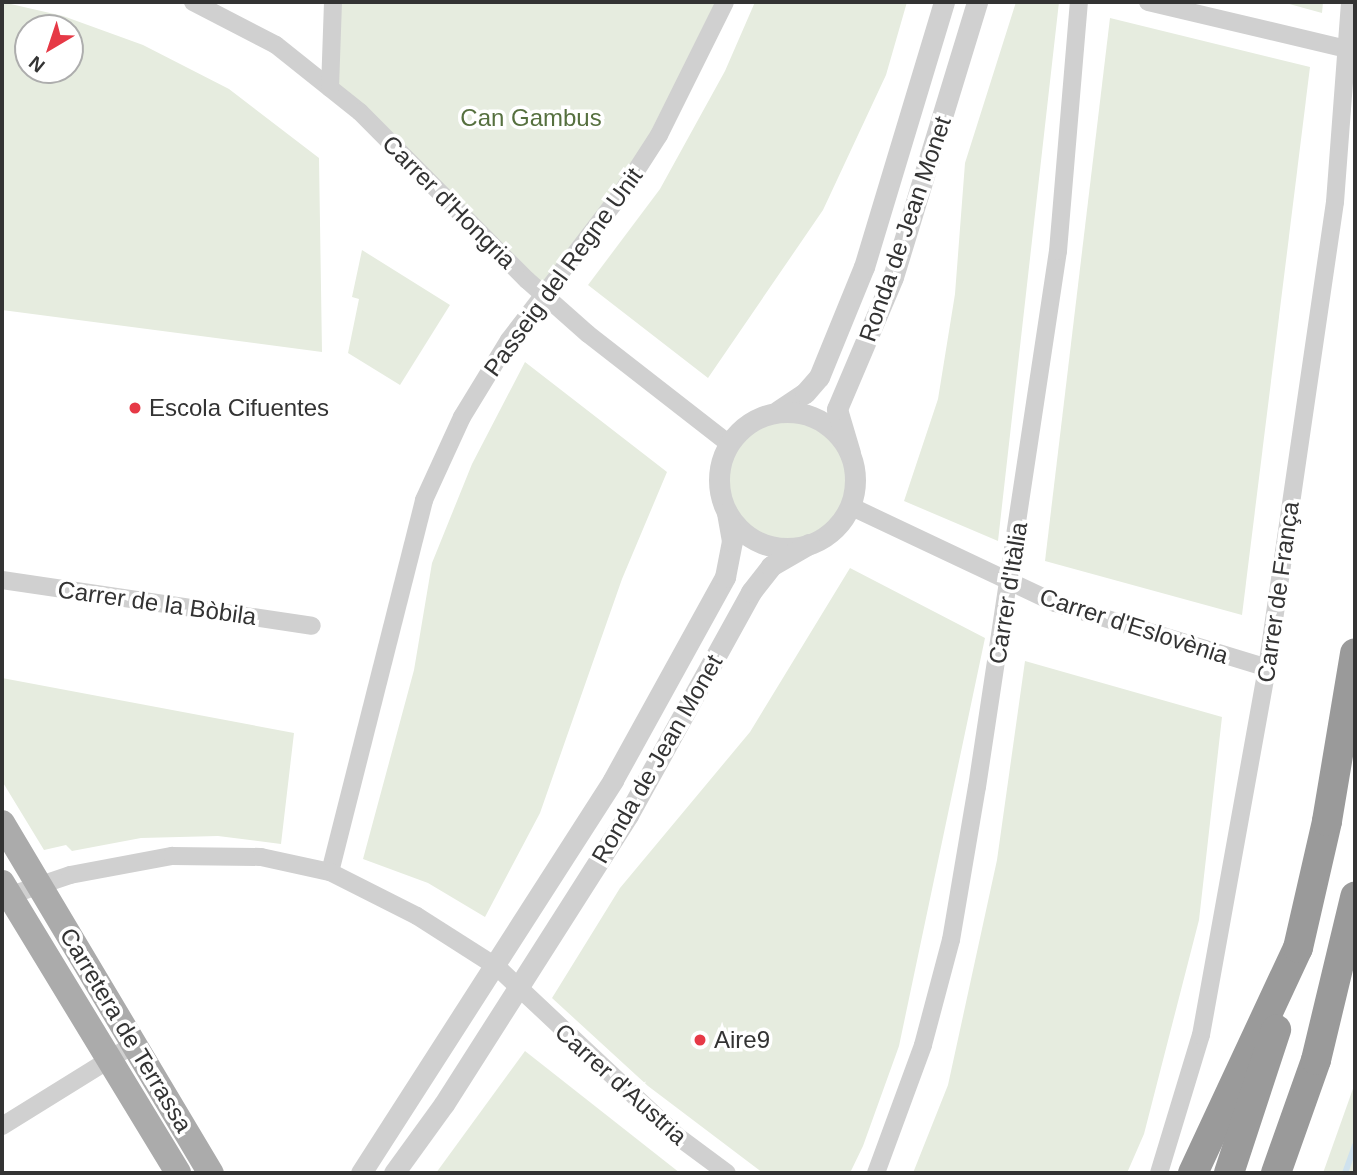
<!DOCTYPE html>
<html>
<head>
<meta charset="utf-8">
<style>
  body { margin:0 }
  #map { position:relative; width:1357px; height:1175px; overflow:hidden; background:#fff; font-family:Arial,sans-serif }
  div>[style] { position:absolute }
  .green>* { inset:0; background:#e6ecdf }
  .round { border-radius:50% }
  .stream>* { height:6px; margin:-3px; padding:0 3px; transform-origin:3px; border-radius:3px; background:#cfe2ee }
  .minor>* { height:18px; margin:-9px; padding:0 9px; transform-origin:9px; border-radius:9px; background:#d0d0d0 }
  .tertiary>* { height:21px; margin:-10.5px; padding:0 10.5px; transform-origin:10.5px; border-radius:10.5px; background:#d0d0d0 }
  .tertiary>.ring { margin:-10.5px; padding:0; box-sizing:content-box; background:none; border:21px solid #d0d0d0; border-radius:50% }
  .primary>* { height:26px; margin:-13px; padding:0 13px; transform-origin:13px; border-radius:13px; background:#ababab }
  .motorway>* { height:30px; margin:-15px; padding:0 15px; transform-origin:15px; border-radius:15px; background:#9a9a9a }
  .dots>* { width:19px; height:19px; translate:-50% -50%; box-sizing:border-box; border:4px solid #fff; border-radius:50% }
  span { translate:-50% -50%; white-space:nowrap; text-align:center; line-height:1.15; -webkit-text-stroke:7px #fff; paint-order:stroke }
  .park-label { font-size:24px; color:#56703f }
  .street-label { font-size:24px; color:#333 }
  .poi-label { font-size:24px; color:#333 }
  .left { translate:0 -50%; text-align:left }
  .frame { position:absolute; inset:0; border:4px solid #333; pointer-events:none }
  .north { position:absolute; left:14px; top:14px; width:70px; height:70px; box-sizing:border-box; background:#fff; border:2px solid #adadad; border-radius:50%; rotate:219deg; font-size:19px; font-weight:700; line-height:28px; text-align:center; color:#333 }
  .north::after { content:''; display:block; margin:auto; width:24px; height:32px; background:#e63946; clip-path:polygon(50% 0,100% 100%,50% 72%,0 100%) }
</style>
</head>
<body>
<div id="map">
  <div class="green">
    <i style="clip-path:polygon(evenodd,2px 2px,63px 16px,143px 45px,229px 89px,319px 158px,322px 352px,2px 310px,2px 2px,28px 28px,70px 28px,70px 70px,28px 70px,28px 28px)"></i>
    <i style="clip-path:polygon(333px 2px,725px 2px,659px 135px,545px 295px,330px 88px)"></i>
    <i style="clip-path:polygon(755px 2px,907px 2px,886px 75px,823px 210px,708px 378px,588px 285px,660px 189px,725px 71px)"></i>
    <i style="clip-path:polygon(1016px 2px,1059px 2px,998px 541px,904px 501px,938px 399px,955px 294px,965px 163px)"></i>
    <i style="clip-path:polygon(1282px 2px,1323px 2px,1322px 13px)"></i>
    <i style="clip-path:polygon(1110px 18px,1310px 67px,1242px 615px,1045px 561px)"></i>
    <i style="clip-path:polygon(362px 250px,450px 305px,400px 385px,348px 353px,359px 299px,352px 297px)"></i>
    <i style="clip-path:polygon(525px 362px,667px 472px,622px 579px,540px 813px,485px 917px,428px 883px,363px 859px,414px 670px,432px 563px,472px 464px)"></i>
    <i class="round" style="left:727px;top:420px;width:120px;height:120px"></i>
    <i style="clip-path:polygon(850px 568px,985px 638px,899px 1046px,863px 1146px,850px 1173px,763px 1173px,648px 1086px,552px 998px,620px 888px,750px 732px)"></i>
    <i style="clip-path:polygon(1025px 661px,1222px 717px,1199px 920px,1144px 1134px,1127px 1173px,913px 1173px,948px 1085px,997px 860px)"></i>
    <i style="clip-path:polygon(2px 678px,294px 733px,281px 844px,218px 836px,141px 838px,72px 851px,66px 845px,44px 850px,2px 781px)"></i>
    <i style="clip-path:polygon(525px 1051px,680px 1173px,436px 1173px)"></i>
    <i style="clip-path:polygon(1355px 1083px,1355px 1173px,1323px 1173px)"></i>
  </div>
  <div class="stream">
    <i style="left:1345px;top:1173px;width:30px;rotate:-70deg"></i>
  </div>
  <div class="minor">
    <i style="left:193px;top:2px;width:93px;rotate:27.4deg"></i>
    <i style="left:276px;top:45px;width:107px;rotate:38.6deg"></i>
    <i style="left:360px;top:112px;width:237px;rotate:45.2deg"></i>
    <i style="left:527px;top:280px;width:81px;rotate:41.5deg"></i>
    <i style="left:588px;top:334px;width:177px;rotate:37.9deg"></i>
    <i style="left:1148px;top:2px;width:213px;rotate:13.3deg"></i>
    <i style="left:330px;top:88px;width:86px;rotate:-88deg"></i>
    <i style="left:850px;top:506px;width:227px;rotate:25.3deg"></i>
    <i style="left:1055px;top:603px;width:222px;rotate:17deg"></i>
    <i style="left:2px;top:580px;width:313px;rotate:8.4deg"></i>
    <i style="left:330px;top:872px;width:384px;rotate:-75.8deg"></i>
    <i style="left:424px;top:500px;width:91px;rotate:-65.4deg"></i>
    <i style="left:462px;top:417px;width:90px;rotate:-58.6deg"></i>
    <i style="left:509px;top:340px;width:184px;rotate:-52.5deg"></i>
    <i style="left:621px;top:194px;width:70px;rotate:-57.2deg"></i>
    <i style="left:659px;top:135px;width:148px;rotate:-63.6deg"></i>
    <i style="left:2px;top:898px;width:72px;rotate:-18.7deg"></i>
    <i style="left:70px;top:875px;width:104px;rotate:-10.6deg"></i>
    <i style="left:172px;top:856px;width:89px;rotate:0.6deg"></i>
    <i style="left:261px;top:857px;width:71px;rotate:12.3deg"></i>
    <i style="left:330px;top:872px;width:97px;rotate:26.8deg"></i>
    <i style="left:417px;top:916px;width:95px;rotate:32.5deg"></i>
    <i style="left:497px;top:967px;width:247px;rotate:43.2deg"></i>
    <i style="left:677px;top:1136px;width:62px;rotate:36.5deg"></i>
    <i style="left:2px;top:1126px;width:155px;rotate:-31.8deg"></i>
    <i style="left:876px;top:1173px;width:136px;rotate:-69.8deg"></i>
    <i style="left:923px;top:1045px;width:109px;rotate:-75.1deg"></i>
    <i style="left:951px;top:940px;width:155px;rotate:-80.4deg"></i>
    <i style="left:977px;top:787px;width:542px;rotate:-81.41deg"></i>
    <i style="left:1058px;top:251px;width:250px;rotate:-85.2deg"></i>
    <i style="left:1159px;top:1173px;width:144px;rotate:-73.1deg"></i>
    <i style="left:1201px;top:1035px;width:373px;rotate:-79.8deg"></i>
    <i style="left:1267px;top:668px;width:471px;rotate:-81.7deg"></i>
    <i style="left:1335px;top:202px;width:201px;rotate:-85.7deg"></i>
  </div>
  <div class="tertiary">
    <i style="left:778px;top:411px;width:32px;rotate:-34deg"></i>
    <i style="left:805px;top:393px;width:21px;rotate:-49deg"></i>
    <i style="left:819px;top:377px;width:119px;rotate:-67.8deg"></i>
    <i style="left:864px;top:267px;width:277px;rotate:-73.2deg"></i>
    <i class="ring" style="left:719px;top:412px;width:115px;height:115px"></i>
    <i style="left:850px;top:453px;width:46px;rotate:-106.5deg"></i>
    <i style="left:837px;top:409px;width:143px;rotate:-67deg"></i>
    <i style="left:893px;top:277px;width:288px;rotate:-73deg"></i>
    <i style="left:361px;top:1173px;width:467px;rotate:-57.3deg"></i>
    <i style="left:613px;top:780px;width:232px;rotate:-61.1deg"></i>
    <i style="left:725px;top:577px;width:37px;rotate:-79deg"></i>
    <i style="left:732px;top:541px;width:28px;rotate:-100deg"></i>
    <i style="left:394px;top:1173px;width:85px;rotate:-54.1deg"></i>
    <i style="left:444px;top:1104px;width:343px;rotate:-57.5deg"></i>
    <i style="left:628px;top:815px;width:255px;rotate:-61.1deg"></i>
    <i style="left:751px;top:592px;width:33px;rotate:-52deg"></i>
    <i style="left:771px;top:566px;width:44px;rotate:-30.1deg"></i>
  </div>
  <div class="primary">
    <i style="left:2px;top:823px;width:408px;rotate:59.2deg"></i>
    <i style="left:2px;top:883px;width:339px;rotate:58.7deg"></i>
  </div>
  <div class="motorway">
    <i style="left:1193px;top:1173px;width:248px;rotate:-65deg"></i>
    <i style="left:1298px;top:948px;width:130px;rotate:-77.1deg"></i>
    <i style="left:1327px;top:821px;width:170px;rotate:-80.5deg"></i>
    <i style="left:1229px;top:1173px;width:151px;rotate:-71.8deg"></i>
    <i style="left:1276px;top:1173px;width:120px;rotate:-70.5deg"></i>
    <i style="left:1316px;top:1060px;width:168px;rotate:-76.5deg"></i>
  </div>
  <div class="dots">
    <i style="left:135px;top:408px;background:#e63946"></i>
    <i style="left:700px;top:1040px;background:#e63946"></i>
  </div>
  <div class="park-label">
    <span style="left:531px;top:118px">Can Gambus</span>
  </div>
  <div class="street-label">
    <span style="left:449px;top:202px;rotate:45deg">Carrer d'Hongria</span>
    <span style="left:905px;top:229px;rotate:-71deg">Ronda de Jean Monet</span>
    <span style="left:563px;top:272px;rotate:-54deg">Passeig del Regne Unit</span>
    <span style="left:1278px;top:592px;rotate:-82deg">Carrer de França</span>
    <span style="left:1008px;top:593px;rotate:-81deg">Carrer d'Itàlia</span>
    <span style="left:157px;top:603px;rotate:8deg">Carrer de la Bòbila</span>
    <span style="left:1134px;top:626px;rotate:18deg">Carrer d'Eslovènia</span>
    <span style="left:657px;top:759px;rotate:-60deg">Ronda de Jean Monet</span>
    <span style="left:126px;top:1030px;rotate:59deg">Carretera de Terrassa</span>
    <span style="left:621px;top:1084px;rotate:42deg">Carrer d'Austria</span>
  </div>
  <div class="poi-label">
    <span class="left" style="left:149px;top:408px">Escola Cifuentes</span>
    <span class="left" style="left:714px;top:1040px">Aire9</span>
  </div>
  <div class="frame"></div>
  <div class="north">N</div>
</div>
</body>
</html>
